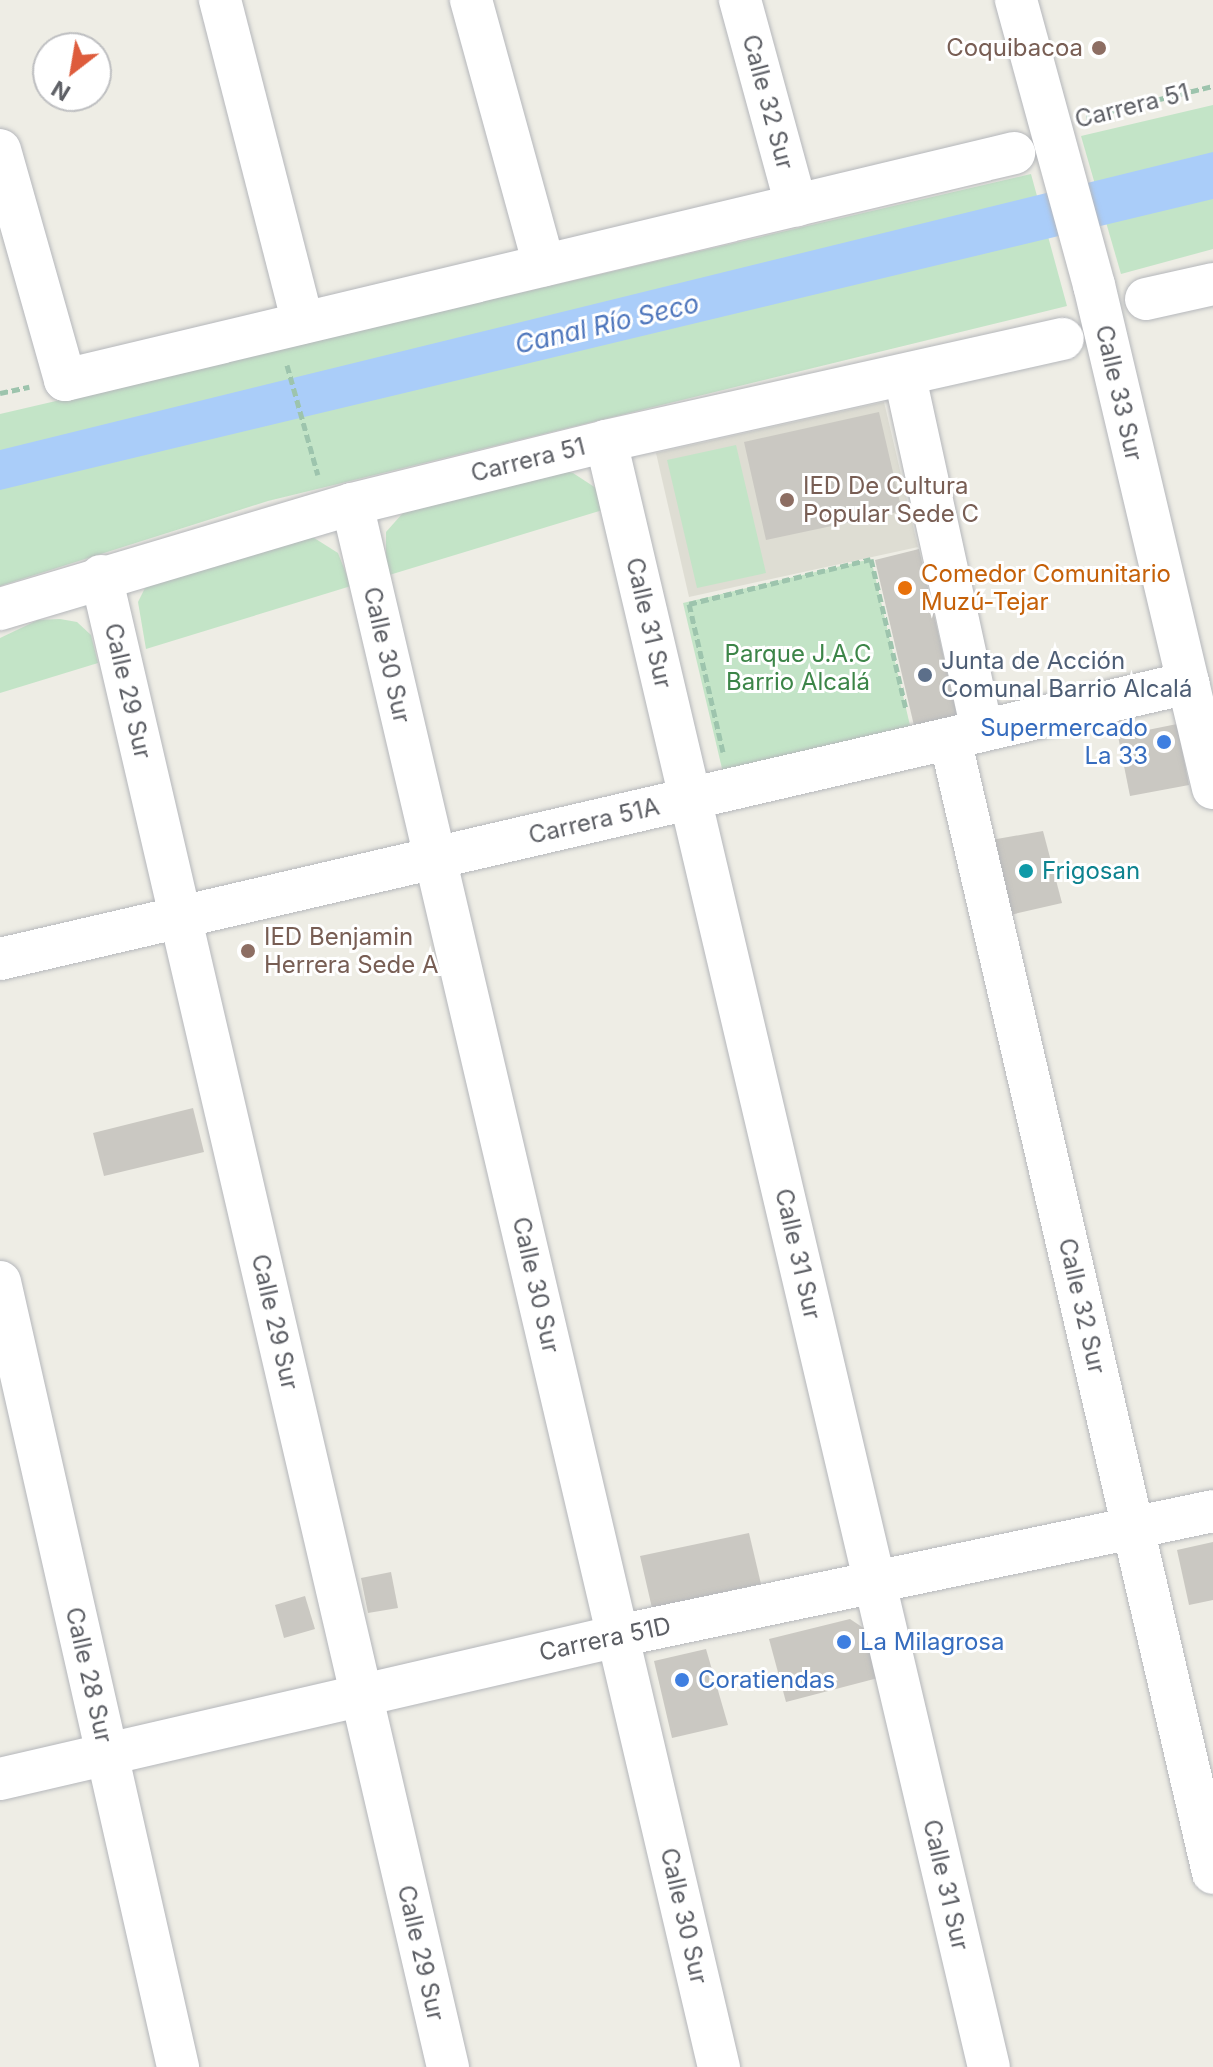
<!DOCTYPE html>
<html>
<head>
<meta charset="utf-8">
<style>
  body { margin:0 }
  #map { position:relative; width:1213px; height:2067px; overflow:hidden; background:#eeede5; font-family:Inter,sans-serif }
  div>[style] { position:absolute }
  .education>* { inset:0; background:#deddd3 }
  .green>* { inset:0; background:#c3e4c7 }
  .water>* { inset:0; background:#aacdf9 }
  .building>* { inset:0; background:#cac8c2 }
  .path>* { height:5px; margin-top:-2.5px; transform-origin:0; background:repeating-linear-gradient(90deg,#9dc4ad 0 8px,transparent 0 12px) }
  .roads { filter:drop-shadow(0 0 2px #b5b7bb) drop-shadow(0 0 2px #b5b7bb) }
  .minor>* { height:42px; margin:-21px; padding:0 21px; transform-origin:21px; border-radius:21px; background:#fff }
  .dots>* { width:22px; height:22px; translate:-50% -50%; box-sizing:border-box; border:4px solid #fff; border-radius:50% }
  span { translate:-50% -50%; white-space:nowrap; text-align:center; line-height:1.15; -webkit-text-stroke:6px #fff; paint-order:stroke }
  .education-label { font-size:24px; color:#785e54 }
  .right { translate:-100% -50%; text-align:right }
  .left { translate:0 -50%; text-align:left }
  .street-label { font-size:24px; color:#5d5f65 }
  .food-label { font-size:24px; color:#c56008 }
  .park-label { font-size:24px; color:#3c8548 }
  .service-label { font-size:24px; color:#4e5e75 }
  .shop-label { font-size:24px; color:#366cbe }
  .culture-label { font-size:24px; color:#0d838f }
  .water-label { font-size:26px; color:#4e76bc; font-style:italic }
  .north { position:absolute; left:32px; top:32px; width:80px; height:80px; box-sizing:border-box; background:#fff; border:2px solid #bebfc1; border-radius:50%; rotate:211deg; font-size:22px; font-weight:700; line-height:32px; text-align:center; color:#5d5f65 }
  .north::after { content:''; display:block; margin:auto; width:28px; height:36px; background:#de5c3c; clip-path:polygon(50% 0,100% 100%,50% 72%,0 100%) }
</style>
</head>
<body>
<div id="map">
  <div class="education">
    <i style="clip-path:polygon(884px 402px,918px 547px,689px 597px,656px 453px)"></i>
  </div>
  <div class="green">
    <i style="clip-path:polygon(1213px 105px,1213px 249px,1121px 274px,1081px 136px)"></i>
    <i style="clip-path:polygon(1031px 174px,1067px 306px,268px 501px,0 586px,0 414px)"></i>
    <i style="clip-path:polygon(736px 445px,766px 573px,697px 588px,667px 460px)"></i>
    <i style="clip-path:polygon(555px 469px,573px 473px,602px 492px,606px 509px,386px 576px,386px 532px,410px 505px)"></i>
    <i style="clip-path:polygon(311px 536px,338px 553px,351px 586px,146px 649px,138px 602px,145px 588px,159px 578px)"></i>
    <i style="clip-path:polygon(871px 559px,912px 734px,724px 777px,683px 603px)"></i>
    <i style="clip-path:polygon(60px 619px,77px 622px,91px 635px,98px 663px,0 693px,0 638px,38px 620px)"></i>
  </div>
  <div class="water">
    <i style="clip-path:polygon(1213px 152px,1213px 199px,0 490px,0 450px)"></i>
  </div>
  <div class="building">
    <i style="clip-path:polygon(879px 412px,902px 511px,766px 540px,744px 442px)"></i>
    <i style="clip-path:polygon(919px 549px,959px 724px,916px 734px,875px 560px)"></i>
    <i style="clip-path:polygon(1177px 724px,1189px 785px,1130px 796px,1118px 736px)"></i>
    <i style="clip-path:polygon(1043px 831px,1062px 903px,1010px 915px,991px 840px)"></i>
    <i style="clip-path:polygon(193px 1108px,204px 1152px,104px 1176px,93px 1133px)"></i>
    <i style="clip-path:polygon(749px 1533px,761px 1584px,652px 1608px,640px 1556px)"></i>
    <i style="clip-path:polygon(1213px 1542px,1213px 1600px,1189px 1605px,1177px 1550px)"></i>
    <i style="clip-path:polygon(391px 1572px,398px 1608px,368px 1613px,361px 1578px)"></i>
    <i style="clip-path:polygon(305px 1596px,315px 1629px,284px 1638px,275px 1605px)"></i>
    <i style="clip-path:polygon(850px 1619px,865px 1629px,878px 1678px,786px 1702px,769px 1639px)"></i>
    <i style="clip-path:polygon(706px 1649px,728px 1725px,672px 1738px,654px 1661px)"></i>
  </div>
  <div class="path">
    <i style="left:1086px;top:117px;width:131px;rotate:-13.7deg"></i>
    <i style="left:287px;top:365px;width:114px;rotate:74.3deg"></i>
    <i style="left:0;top:393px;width:30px;rotate:-12deg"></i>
    <i style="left:723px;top:752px;width:152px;rotate:-102.9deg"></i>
    <i style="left:689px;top:604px;width:187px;rotate:-13.9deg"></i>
    <i style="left:871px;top:559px;width:154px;rotate:76.9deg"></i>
  </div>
  <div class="roads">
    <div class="minor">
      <i style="left:220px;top:0;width:333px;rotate:75.6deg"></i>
      <i style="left:471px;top:0;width:275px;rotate:74.6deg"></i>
      <i style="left:740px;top:0;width:213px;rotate:74.7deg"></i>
      <i style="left:1016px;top:0;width:295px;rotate:74.7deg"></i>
      <i style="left:1094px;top:285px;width:517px;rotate:76.69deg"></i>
      <i style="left:0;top:150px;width:239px;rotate:74.2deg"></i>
      <i style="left:65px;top:380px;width:976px;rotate:-13.45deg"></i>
      <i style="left:1146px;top:299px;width:69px;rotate:-12.6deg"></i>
      <i style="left:905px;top:377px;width:362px;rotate:77.7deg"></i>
      <i style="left:606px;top:441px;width:1670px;rotate:76.75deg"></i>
      <i style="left:352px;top:504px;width:1606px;rotate:76.79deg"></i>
      <i style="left:101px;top:576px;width:1531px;rotate:76.9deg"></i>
      <i style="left:0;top:609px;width:367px;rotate:-16.6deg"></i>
      <i style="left:352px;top:504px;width:262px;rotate:-13.9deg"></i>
      <i style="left:606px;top:441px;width:468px;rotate:-12.6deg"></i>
      <i style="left:950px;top:739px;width:1164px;rotate:76.94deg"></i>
      <i style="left:0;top:959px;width:1220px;rotate:-13.08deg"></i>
      <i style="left:0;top:1282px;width:805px;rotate:77.22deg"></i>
      <i style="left:0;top:1779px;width:634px;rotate:-13.03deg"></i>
      <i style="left:618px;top:1636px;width:608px;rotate:-11.86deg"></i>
    </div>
  </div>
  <div class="dots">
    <i style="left:1099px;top:48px;background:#8d6e63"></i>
    <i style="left:787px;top:500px;background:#8d6e63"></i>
    <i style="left:905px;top:588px;background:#e8710a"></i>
    <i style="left:925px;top:675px;background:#5c6f8a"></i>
    <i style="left:1164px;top:742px;background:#3f7fe0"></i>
    <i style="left:1026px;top:871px;background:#0f9aa8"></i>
    <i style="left:248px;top:951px;background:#8d6e63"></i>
    <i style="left:844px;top:1642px;background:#3f7fe0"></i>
    <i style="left:682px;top:1680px;background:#3f7fe0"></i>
  </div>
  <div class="education-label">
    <span class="right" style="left:1083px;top:48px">Coquibacoa</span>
    <span class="left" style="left:803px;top:500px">IED De Cultura<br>Popular Sede C</span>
    <span class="left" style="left:264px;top:951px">IED Benjamin<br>Herrera Sede A</span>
  </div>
  <div class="street-label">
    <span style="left:768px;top:102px;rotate:75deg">Calle 32 Sur</span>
    <span style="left:1132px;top:106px;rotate:-14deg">Carrera 51</span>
    <span style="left:1119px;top:393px;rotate:77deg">Calle 33 Sur</span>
    <span style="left:528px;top:460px;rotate:-14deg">Carrera 51</span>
    <span style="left:649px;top:623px;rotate:77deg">Calle 31 Sur</span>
    <span style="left:387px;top:655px;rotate:77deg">Calle 30 Sur</span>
    <span style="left:128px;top:691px;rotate:77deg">Calle 29 Sur</span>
    <span style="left:594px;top:821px;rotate:-13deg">Carrera 51A</span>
    <span style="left:798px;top:1254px;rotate:77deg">Calle 31 Sur</span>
    <span style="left:536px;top:1285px;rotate:77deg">Calle 30 Sur</span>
    <span style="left:1082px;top:1306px;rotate:77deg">Calle 32 Sur</span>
    <span style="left:275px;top:1322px;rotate:77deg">Calle 29 Sur</span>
    <span style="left:605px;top:1639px;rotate:-12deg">Carrera 51D</span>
    <span style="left:89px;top:1675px;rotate:77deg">Calle 28 Sur</span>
    <span style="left:946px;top:1885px;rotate:77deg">Calle 31 Sur</span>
    <span style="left:684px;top:1916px;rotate:77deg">Calle 30 Sur</span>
    <span style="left:421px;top:1953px;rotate:77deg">Calle 29 Sur</span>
  </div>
  <div class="food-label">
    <span class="left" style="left:921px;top:588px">Comedor Comunitario<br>Muzú-Tejar</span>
  </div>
  <div class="park-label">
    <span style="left:798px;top:668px">Parque J.A.C<br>Barrio Alcalá</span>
  </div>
  <div class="service-label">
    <span class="left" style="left:941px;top:675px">Junta de Acción<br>Comunal Barrio Alcalá</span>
  </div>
  <div class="shop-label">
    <span class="right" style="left:1148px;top:742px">Supermercado<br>La 33</span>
    <span class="left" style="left:860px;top:1642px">La Milagrosa</span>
    <span class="left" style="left:698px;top:1680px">Coratiendas</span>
  </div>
  <div class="culture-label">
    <span class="left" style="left:1042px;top:871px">Frigosan</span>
  </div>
  <div class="water-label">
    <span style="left:607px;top:324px;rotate:-13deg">Canal Río Seco</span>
  </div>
  <div class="north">N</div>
</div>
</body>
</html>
